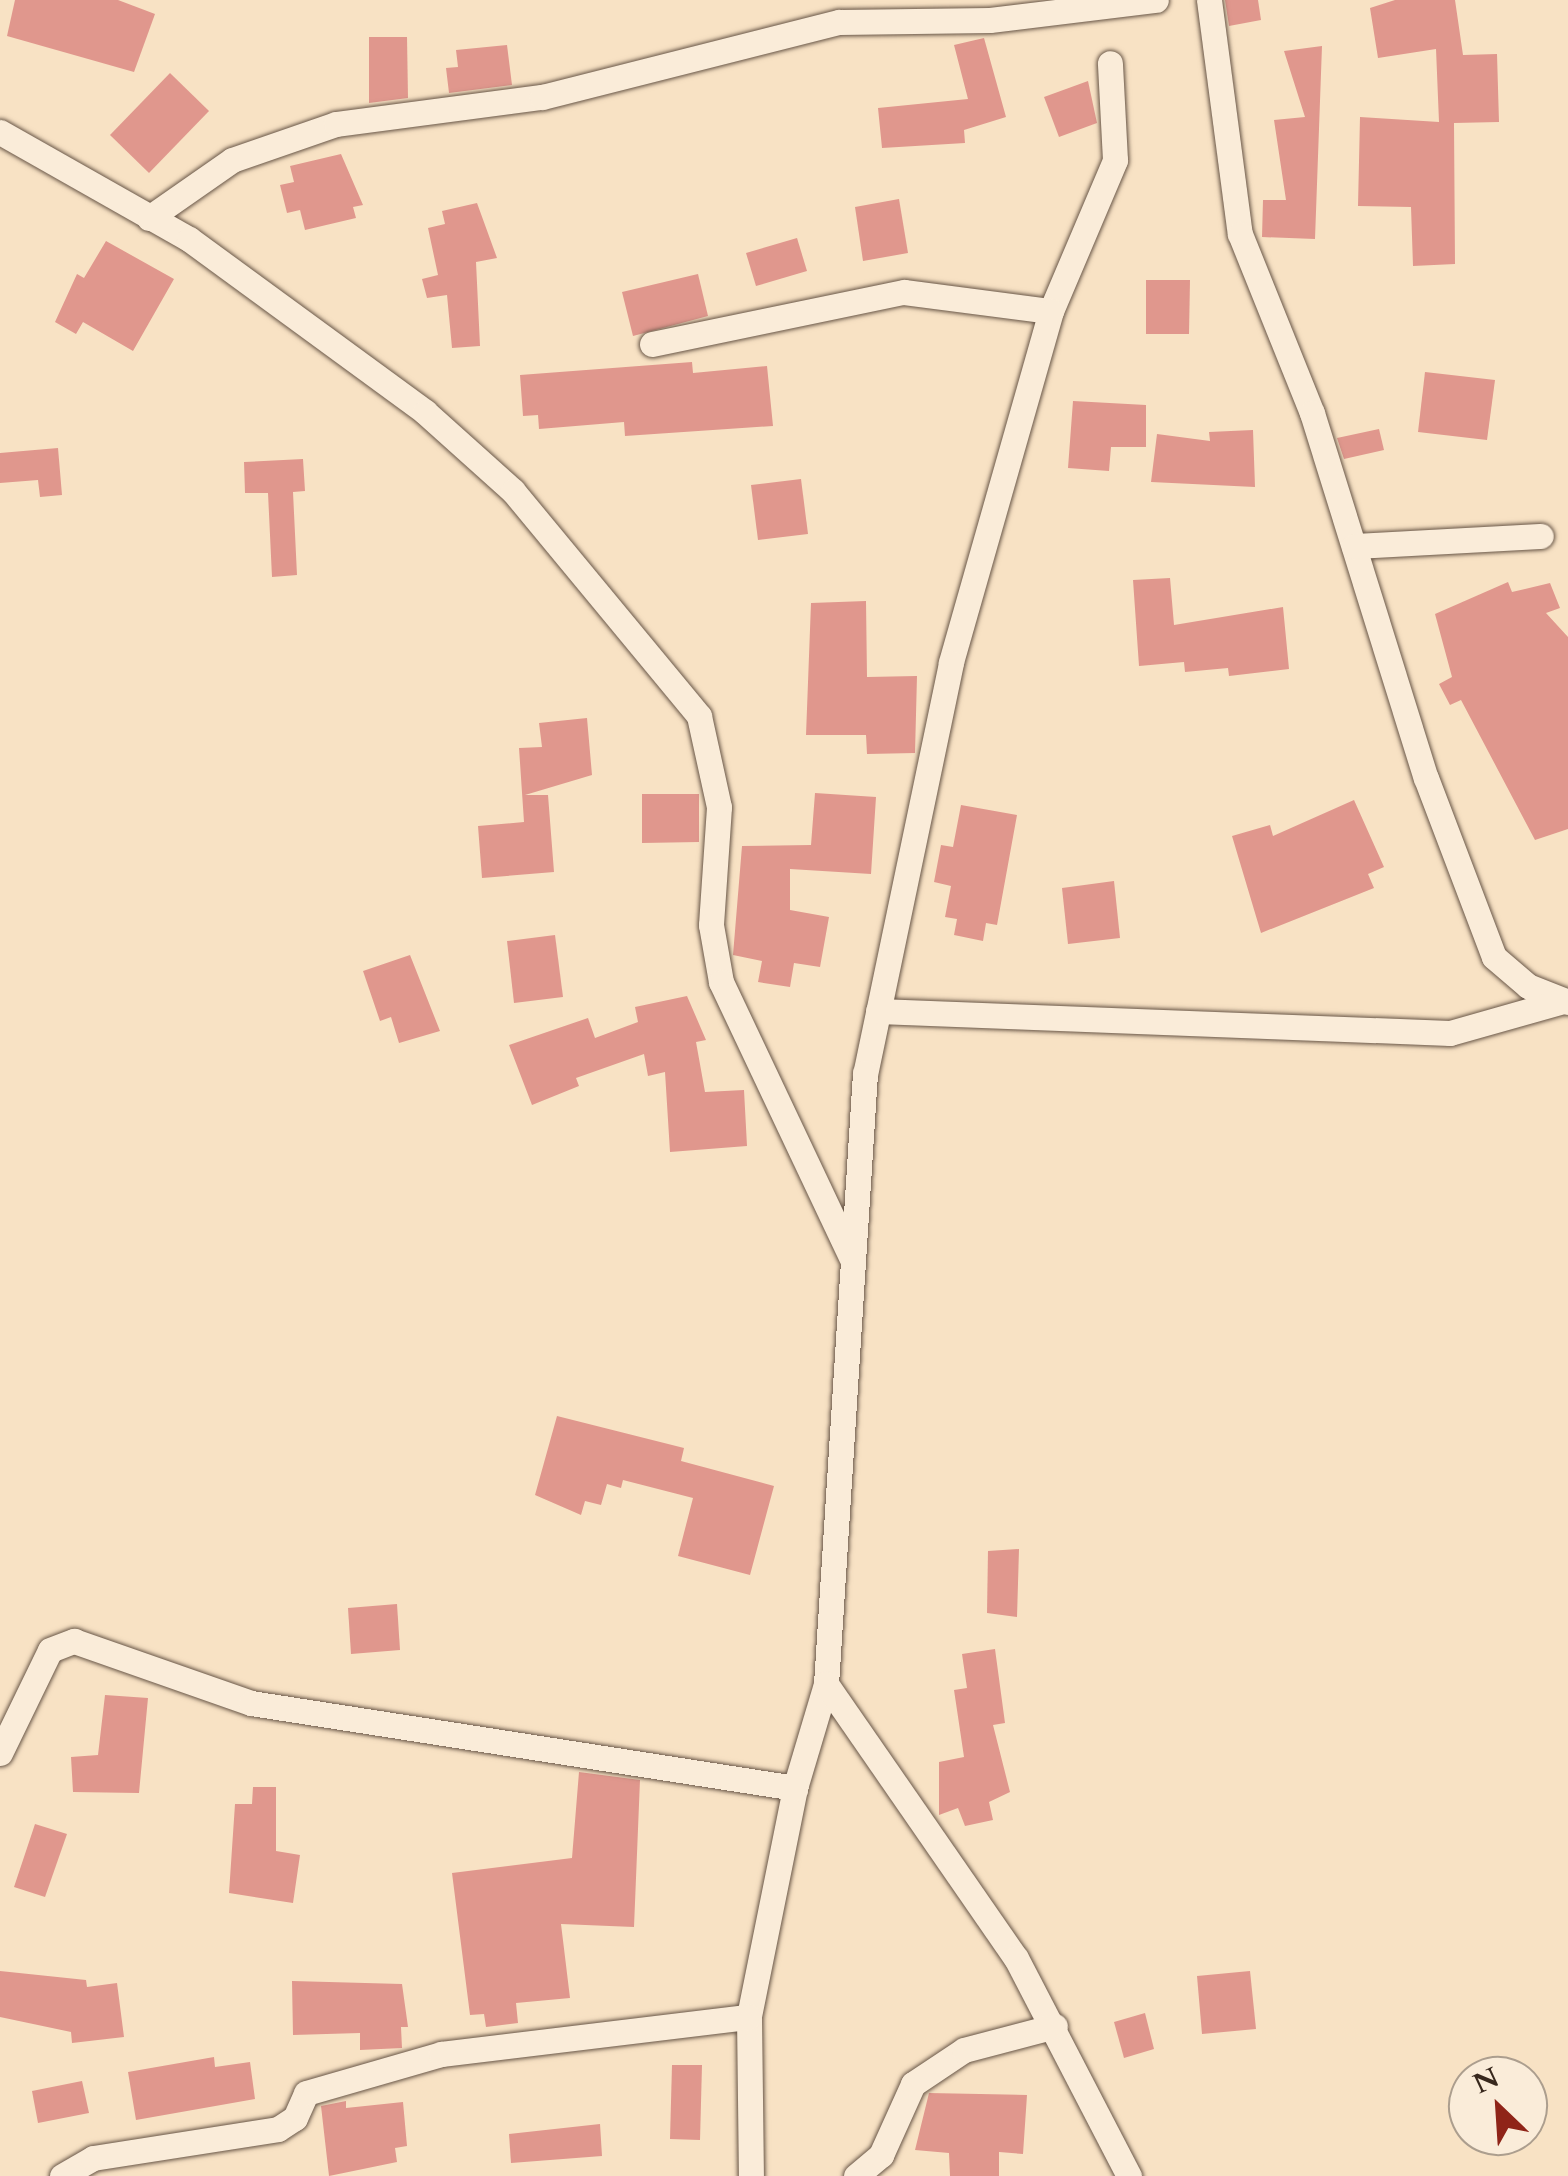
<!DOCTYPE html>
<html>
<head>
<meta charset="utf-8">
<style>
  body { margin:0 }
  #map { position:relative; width:1568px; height:2176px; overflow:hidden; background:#f8e2c4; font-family:Cardo,serif }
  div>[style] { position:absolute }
  .building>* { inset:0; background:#e0978d }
  .roads { filter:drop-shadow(0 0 2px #685647) drop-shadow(0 0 2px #685647) }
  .street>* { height:25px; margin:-12.5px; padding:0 12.5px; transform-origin:12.5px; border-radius:12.5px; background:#faecd9 }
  span { translate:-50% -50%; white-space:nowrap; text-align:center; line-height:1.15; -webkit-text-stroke:8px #faecd9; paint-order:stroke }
  .north { position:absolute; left:1448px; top:2056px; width:100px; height:100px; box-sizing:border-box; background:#faecd9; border:2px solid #ac9e8e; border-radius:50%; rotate:335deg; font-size:28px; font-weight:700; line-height:40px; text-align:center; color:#38281d }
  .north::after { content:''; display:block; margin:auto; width:35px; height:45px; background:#8f2418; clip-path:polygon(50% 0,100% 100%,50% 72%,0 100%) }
</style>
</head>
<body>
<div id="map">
  <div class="building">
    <i style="clip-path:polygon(15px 0,118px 0,155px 14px,134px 72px,7px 36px)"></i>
    <i style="clip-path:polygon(1225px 0,1258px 0,1261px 20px,1229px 26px)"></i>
    <i style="clip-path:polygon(1395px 0,1455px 0,1463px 55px,1497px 54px,1499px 122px,1454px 123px,1455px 264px,1413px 266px,1411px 207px,1358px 206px,1360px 117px,1439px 122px,1436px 49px,1378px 58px,1370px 8px)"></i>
    <i style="clip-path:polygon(369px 37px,407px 37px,408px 98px,369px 103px)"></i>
    <i style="clip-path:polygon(984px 38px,1006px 117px,964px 130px,965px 143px,882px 148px,878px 108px,968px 99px,954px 45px)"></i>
    <i style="clip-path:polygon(507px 45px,512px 85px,449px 93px,446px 68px,458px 67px,456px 50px)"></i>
    <i style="clip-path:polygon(1322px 46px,1315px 239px,1262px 237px,1263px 200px,1286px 200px,1274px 120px,1305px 117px,1284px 51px)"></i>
    <i style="clip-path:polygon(170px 73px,209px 111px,149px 173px,110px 135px)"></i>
    <i style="clip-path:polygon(1088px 81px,1097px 123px,1059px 137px,1044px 97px)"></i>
    <i style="clip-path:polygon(341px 154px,363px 205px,353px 207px,356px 218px,305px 230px,300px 210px,287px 213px,280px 185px,294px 182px,290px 166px)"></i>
    <i style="clip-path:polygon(899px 199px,908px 253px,863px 261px,855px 207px)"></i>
    <i style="clip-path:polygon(477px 203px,497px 258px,476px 262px,480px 346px,452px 348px,447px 295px,427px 298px,422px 279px,438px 275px,428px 228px,445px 224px,442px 211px)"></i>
    <i style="clip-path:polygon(797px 238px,807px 271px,756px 286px,746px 253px)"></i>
    <i style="clip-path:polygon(106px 241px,174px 279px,133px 351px,83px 322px,76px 334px,55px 322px,77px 274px,84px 278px)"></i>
    <i style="clip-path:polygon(698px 274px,708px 316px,633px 336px,622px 292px)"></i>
    <i style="clip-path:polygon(1146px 280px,1190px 280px,1189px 334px,1146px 334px)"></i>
    <i style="clip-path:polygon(692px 362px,693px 373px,767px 366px,773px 426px,625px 436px,624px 422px,539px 429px,538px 415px,523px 416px,520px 375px)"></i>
    <i style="clip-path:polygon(1425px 372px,1495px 380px,1487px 440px,1418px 432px)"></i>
    <i style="clip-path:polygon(1073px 401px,1146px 405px,1146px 447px,1111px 447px,1109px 471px,1068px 468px)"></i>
    <i style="clip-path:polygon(1379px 429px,1384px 450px,1344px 459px,1337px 438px)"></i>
    <i style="clip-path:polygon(1253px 430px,1255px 487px,1151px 482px,1157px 434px,1210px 441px,1209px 432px)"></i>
    <i style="clip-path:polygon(58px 448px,62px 495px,40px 497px,38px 480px,0 483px,0 453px)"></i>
    <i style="clip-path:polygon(303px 459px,305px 491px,293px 492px,297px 575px,272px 577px,268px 493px,245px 493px,244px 462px)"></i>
    <i style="clip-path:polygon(801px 479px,808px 534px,758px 540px,751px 485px)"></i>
    <i style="clip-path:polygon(1170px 578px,1174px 625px,1283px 607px,1289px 669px,1229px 676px,1228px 668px,1185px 672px,1184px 662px,1139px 666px,1133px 580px)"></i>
    <i style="clip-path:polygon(1508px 582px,1512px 592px,1550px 583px,1560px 608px,1546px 613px,1568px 637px,1568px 829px,1535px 840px,1461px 700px,1450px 705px,1439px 684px,1452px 677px,1435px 614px)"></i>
    <i style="clip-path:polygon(866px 601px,867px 677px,917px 676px,915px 753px,867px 754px,866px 735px,806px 735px,811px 603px)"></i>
    <i style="clip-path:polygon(587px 718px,592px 775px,525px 795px,548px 795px,554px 872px,482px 878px,478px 826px,524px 822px,519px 748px,542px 747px,539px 723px)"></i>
    <i style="clip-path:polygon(815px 793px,876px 797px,871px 874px,790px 869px,790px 910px,829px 917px,820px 967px,794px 963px,790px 987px,758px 982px,762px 961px,733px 955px,742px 846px,811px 845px)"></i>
    <i style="clip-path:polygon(642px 794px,699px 794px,699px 842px,642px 843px)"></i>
    <i style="clip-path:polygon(1354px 800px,1384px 867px,1368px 874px,1374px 888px,1261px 933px,1232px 836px,1270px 825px,1273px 836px)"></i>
    <i style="clip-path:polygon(961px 805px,1017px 815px,997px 925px,986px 923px,983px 941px,954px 935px,957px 919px,945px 917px,951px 886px,934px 882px,941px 845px,953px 847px)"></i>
    <i style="clip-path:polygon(1114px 881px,1120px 938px,1068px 944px,1062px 888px)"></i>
    <i style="clip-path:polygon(555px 935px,563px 997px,514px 1003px,507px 941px)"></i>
    <i style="clip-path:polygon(410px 955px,440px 1031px,399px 1043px,391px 1017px,380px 1021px,363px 971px)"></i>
    <i style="clip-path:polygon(687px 996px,706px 1040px,696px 1042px,705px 1092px,744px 1090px,747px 1146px,670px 1152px,665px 1072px,648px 1076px,644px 1054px,576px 1078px,579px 1086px,532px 1105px,509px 1045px,588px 1018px,595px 1038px,638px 1022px,635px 1007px)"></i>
    <i style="clip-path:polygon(557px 1416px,684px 1448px,681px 1461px,774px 1486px,750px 1575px,678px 1556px,693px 1498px,623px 1480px,621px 1488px,607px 1484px,601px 1505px,585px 1501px,581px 1515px,535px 1495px)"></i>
    <i style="clip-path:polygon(1019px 1549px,1017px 1617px,987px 1613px,988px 1551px)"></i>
    <i style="clip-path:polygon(397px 1604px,400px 1650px,351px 1654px,348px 1608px)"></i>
    <i style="clip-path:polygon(995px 1649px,1005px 1723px,993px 1725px,1010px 1792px,989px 1802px,993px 1820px,965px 1826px,958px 1808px,939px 1815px,939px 1762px,964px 1757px,954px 1690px,967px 1688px,962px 1654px)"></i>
    <i style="clip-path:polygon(105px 1695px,148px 1698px,139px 1793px,73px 1792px,71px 1757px,98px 1755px)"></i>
    <i style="clip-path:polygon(579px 1772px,640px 1780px,634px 1927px,561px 1924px,570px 1998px,516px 2003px,518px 2023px,486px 2027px,484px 2014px,470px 2015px,452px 1873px,572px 1858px)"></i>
    <i style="clip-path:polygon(253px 1787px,276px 1787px,276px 1851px,300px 1855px,293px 1903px,229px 1893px,235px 1804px,252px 1804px)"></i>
    <i style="clip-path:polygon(35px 1824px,67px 1834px,45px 1897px,14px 1887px)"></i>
    <i style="clip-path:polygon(0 1971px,86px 1980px,87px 1987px,117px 1983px,124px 2037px,72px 2043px,71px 2032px,0 2017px)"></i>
    <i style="clip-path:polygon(1250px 1971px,1256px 2029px,1202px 2034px,1197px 1976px)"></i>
    <i style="clip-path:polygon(292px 1981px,402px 1984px,408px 2027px,401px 2027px,402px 2048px,360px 2050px,360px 2033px,293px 2035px)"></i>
    <i style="clip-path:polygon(1145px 2013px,1154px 2049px,1124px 2058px,1114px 2022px)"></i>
    <i style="clip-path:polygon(214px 2057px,215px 2067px,250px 2062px,255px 2099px,136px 2120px,128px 2072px)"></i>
    <i style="clip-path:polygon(672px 2065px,702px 2065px,700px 2140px,670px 2139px)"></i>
    <i style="clip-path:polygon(82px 2081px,89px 2113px,38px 2123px,32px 2091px)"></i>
    <i style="clip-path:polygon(929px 2093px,1027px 2095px,1023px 2154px,999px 2152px,999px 2176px,950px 2176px,949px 2153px,915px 2150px)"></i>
    <i style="clip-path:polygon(346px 2101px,346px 2108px,403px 2102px,407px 2146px,395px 2148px,397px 2162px,329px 2176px,321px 2106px)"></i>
    <i style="clip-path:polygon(600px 2124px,602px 2156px,511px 2163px,509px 2134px)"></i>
  </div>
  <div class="roads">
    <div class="street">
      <i style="left:1209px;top:0;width:236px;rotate:82.5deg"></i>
      <i style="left:1240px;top:234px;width:193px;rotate:68.1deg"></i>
      <i style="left:1312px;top:413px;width:382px;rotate:72.7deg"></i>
      <i style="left:1426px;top:778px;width:191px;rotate:69.2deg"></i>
      <i style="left:1494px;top:957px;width:45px;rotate:40.5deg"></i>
      <i style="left:1528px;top:986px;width:43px;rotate:21.8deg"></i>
      <i style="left:0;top:132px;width:217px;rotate:29.5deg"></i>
      <i style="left:189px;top:239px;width:293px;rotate:36.2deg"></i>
      <i style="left:425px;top:412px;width:118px;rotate:41.9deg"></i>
      <i style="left:513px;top:491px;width:292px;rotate:50.4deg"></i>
      <i style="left:699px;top:716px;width:93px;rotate:77.6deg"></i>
      <i style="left:719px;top:807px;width:118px;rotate:93.9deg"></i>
      <i style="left:711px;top:925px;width:58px;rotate:80deg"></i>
      <i style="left:721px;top:982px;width:304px;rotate:64.7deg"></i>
      <i style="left:149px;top:218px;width:101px;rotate:-34.9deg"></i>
      <i style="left:232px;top:160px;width:110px;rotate:-19.1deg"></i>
      <i style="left:336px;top:124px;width:208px;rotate:-7.5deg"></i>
      <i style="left:542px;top:97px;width:306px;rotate:-14.2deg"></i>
      <i style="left:839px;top:22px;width:151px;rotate:-0.8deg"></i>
      <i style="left:990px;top:20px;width:167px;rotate:-6.9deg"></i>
      <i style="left:1051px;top:311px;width:164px;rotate:-67deg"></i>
      <i style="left:1115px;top:160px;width:97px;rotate:-93deg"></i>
      <i style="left:652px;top:344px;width:257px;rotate:-11.7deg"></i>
      <i style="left:904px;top:292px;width:148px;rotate:7.4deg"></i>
      <i style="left:1051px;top:311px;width:366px;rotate:105.9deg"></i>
      <i style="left:951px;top:663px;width:419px;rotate:101.8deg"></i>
      <i style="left:865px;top:1073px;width:612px;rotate:93.65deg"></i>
      <i style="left:826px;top:1684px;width:109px;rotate:106.6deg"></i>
      <i style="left:795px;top:1788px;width:234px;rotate:101.4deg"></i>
      <i style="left:749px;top:2017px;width:159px;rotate:89.3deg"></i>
      <i style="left:1354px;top:546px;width:187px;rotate:-3.1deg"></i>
      <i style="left:878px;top:1011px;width:572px;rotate:2.2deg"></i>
      <i style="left:1450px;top:1033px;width:117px;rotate:-15.8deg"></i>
      <i style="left:826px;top:1684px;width:333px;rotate:55.3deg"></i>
      <i style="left:1016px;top:1958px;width:246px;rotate:62.6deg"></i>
      <i style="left:0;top:1753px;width:114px;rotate:-64.1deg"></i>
      <i style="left:50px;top:1650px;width:26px;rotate:-21deg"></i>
      <i style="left:74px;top:1641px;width:188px;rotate:19.3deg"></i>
      <i style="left:251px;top:1703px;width:551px;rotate:8.88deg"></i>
      <i style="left:62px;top:2176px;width:36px;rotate:-30deg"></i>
      <i style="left:93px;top:2158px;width:187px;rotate:-8.9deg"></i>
      <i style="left:278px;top:2129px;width:20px;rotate:-33deg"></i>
      <i style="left:295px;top:2118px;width:27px;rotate:-66deg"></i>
      <i style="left:306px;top:2093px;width:141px;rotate:-16.1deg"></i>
      <i style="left:441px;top:2054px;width:310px;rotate:-6.9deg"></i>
      <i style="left:856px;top:2176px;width:33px;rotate:-40deg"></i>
      <i style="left:881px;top:2155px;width:78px;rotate:-65.7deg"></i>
      <i style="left:913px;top:2084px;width:61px;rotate:-33.7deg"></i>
      <i style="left:964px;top:2050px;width:94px;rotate:-14.8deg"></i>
    </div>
  </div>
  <div class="north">N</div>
</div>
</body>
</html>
